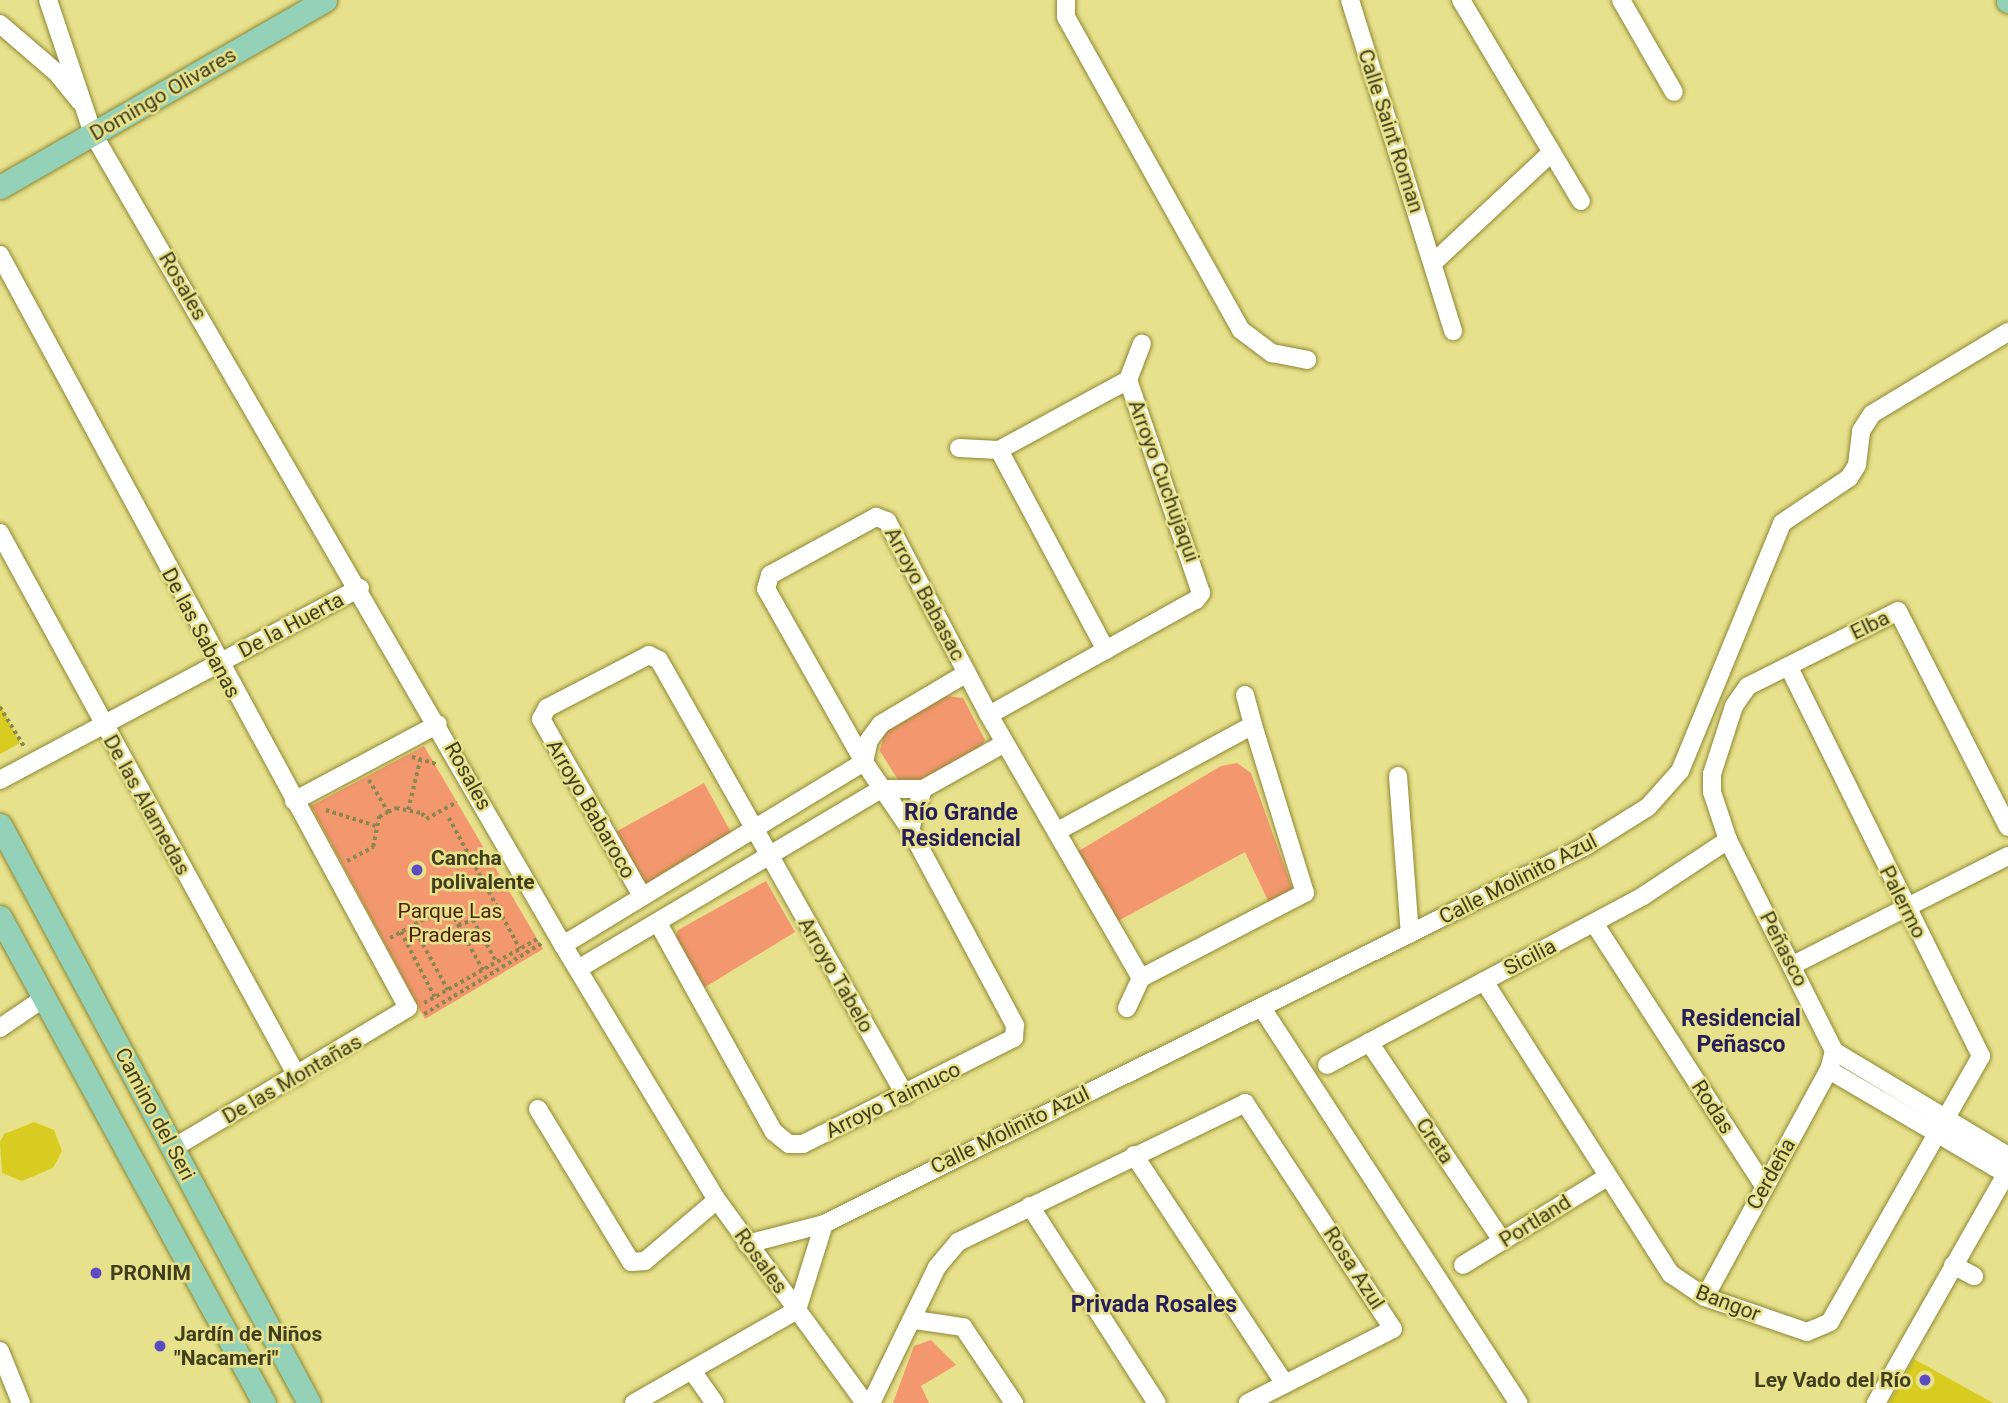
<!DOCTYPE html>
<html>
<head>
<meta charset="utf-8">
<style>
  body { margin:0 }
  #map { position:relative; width:2008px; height:1403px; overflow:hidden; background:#e7e18c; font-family:Roboto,sans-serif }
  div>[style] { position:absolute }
  .green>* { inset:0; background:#f2976e }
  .building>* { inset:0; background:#d8cc20 }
  .path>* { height:3.5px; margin-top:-1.75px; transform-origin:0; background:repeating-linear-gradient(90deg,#8b874e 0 3.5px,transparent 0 7px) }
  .roads { filter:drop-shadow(0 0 2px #8e8732) drop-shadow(0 0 2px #8e8732) }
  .minor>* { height:18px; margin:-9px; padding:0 9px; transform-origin:9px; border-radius:9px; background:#fff }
  .major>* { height:23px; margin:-11.5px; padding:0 11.5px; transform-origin:11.5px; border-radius:11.5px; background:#94d1b9 }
  .dots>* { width:19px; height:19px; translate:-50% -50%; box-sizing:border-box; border:4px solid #e7e18c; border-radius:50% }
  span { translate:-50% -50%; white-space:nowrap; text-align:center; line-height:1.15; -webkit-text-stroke:5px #e7e18c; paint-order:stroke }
  .street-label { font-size:21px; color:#403e1b }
  .poi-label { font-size:21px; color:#403e1b; font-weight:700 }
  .left { translate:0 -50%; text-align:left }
  .right { translate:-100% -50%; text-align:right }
  .park-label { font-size:21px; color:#4f1f06 }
  .neighbourhood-label { font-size:23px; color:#261e58; font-weight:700 }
</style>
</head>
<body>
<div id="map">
  <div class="green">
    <i style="clip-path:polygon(946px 696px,963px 698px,985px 740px,978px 752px,917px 788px,900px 783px,880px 751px,884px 733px)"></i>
    <i style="clip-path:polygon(424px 746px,543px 949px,425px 1019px,311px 806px)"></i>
    <i style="clip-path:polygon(1237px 763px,1251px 773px,1294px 893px,1271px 907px,1245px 852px,1118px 921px,1077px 852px,1221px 766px)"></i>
    <i style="clip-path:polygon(704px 783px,733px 836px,645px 889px,612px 834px)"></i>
    <i style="clip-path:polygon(766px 881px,795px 932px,702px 989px,674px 940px,678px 930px)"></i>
    <i style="clip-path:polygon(931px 1340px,956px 1365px,921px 1386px,929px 1403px,893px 1403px,914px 1346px)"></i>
  </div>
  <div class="building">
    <i style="clip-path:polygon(0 704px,20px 743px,0 754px)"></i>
    <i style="clip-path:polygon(34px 1122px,54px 1130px,62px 1151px,53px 1168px,22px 1181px,2px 1173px,0 1142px,4px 1134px)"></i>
    <i style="clip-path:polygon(1914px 1359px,1993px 1403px,1889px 1403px)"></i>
  </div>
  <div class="path">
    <i style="left:0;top:707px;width:48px;rotate:58.6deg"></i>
    <i style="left:412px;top:757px;width:25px;rotate:16deg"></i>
    <i style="left:369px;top:780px;width:37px;rotate:59deg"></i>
    <i style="left:326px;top:810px;width:52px;rotate:17.7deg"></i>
    <i style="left:408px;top:810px;width:51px;rotate:-76.5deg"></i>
    <i style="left:449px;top:818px;width:149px;rotate:61.5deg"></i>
    <i style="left:347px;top:861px;width:30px;rotate:-28deg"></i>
    <i style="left:373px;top:847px;width:31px;rotate:-79deg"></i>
    <i style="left:379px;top:817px;width:10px;rotate:-29deg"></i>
    <i style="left:388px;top:812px;width:9px;rotate:-27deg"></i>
    <i style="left:396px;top:808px;width:26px;rotate:11deg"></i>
    <i style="left:422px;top:813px;width:7px;rotate:56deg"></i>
    <i style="left:426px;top:819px;width:35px;rotate:-29deg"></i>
    <i style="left:458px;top:925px;width:16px;rotate:-18deg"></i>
    <i style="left:473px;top:920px;width:47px;rotate:60.7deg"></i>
    <i style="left:413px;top:926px;width:73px;rotate:61.3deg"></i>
    <i style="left:401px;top:932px;width:73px;rotate:62.4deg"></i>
    <i style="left:390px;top:938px;width:66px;rotate:-28.9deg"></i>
    <i style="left:448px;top:906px;width:73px;rotate:61.3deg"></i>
    <i style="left:424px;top:1003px;width:132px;rotate:-29.5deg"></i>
    <i style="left:424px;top:1014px;width:138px;rotate:-31deg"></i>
  </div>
  <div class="roads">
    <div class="minor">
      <i style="left:48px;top:0;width:141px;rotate:71.4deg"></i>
      <i style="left:93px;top:134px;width:937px;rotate:59.91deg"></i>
      <i style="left:563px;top:945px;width:298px;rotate:58.9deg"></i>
      <i style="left:717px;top:1200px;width:251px;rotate:53.9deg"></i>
      <i style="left:1066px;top:0;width:17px;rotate:90deg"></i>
      <i style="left:1066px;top:17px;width:359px;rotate:60.8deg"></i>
      <i style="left:1241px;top:330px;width:39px;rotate:37deg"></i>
      <i style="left:1272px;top:353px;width:36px;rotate:11deg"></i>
      <i style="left:1350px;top:0;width:347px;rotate:72.7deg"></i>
      <i style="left:1461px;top:0;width:234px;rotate:59.2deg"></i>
      <i style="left:1621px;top:0;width:106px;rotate:60.1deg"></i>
      <i style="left:0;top:24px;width:75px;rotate:40.7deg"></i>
      <i style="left:57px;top:73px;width:36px;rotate:51deg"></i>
      <i style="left:0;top:255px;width:856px;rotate:61.55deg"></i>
      <i style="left:408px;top:1008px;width:274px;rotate:149.2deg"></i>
      <i style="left:1433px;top:263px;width:160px;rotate:-43deg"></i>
      <i style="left:1128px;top:380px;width:39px;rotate:-69deg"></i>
      <i style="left:959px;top:448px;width:40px;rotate:2.9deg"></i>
      <i style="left:0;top:533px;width:619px;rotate:61.32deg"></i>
      <i style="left:1245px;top:695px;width:31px;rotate:75deg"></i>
      <i style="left:989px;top:715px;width:237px;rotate:-29.1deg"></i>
      <i style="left:1196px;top:600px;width:9px;rotate:-54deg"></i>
      <i style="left:1201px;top:593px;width:225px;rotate:-108.9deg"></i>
      <i style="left:1128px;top:380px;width:147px;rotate:151.5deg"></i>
      <i style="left:999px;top:450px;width:227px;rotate:61.9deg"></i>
      <i style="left:1398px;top:776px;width:158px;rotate:85.7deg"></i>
      <i style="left:0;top:780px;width:408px;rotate:-28.1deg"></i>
      <i style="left:294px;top:801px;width:163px;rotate:-28.1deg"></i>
      <i style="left:2008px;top:827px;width:242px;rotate:-117deg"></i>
      <i style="left:1898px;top:611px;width:168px;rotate:153.4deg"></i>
      <i style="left:1748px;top:686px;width:24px;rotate:125deg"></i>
      <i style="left:1734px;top:706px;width:71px;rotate:107.9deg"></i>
      <i style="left:1712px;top:774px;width:18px;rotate:90deg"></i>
      <i style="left:1712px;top:792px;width:51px;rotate:71.6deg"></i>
      <i style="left:1728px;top:840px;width:236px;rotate:63.3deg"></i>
      <i style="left:1834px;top:1051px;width:203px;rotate:31.1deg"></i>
      <i style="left:910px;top:829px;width:42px;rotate:-72deg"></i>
      <i style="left:642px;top:896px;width:204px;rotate:-119.7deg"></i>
      <i style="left:541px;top:719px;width:13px;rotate:-61deg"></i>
      <i style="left:547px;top:708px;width:115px;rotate:-27.5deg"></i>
      <i style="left:649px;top:655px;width:11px;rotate:27deg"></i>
      <i style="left:659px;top:660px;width:500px;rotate:60.5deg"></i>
      <i style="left:658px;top:923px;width:239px;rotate:61deg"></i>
      <i style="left:774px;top:1132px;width:19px;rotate:39deg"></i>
      <i style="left:789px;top:1144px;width:14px"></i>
      <i style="left:803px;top:1144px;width:236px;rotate:-26.7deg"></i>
      <i style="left:1014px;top:1038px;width:13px;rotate:-86deg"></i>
      <i style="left:1015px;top:1025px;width:222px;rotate:-118.2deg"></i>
      <i style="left:910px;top:829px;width:81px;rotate:-124.5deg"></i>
      <i style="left:864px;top:762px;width:199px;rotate:-119.5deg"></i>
      <i style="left:766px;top:589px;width:15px;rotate:-74deg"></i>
      <i style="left:770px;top:575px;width:121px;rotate:-28.7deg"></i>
      <i style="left:876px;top:517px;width:12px;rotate:20deg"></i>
      <i style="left:887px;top:521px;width:219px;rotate:62.3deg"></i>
      <i style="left:989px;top:715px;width:304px;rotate:60deg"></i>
      <i style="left:1141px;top:978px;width:185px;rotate:-27.4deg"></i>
      <i style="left:1305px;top:893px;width:176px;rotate:-107.2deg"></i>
      <i style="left:1253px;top:725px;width:222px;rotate:151.5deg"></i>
      <i style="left:1594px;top:923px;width:313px;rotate:57.1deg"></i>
      <i style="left:563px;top:945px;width:352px;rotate:-31.3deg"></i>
      <i style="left:864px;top:762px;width:23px;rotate:-77deg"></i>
      <i style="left:869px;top:740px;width:20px;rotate:-53deg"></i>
      <i style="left:881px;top:724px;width:100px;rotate:-30.7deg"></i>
      <i style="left:1793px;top:965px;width:241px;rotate:-26.9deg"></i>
      <i style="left:578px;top:969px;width:352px;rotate:-30.7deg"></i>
      <i style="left:881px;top:789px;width:42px"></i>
      <i style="left:923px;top:789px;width:94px;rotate:-29.3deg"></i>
      <i style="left:1484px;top:981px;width:348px;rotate:57.5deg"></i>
      <i style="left:1671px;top:1274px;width:41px;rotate:34.1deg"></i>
      <i style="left:1705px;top:1297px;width:108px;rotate:18.9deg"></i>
      <i style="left:1807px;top:1332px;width:25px;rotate:-23deg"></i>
      <i style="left:1830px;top:1322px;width:306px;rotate:-60.4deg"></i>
      <i style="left:1981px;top:1056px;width:435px;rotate:-116.3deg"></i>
      <i style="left:1127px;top:1008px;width:33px;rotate:-65deg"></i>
      <i style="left:1262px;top:1008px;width:471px;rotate:57deg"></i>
      <i style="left:0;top:1028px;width:53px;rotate:-34.3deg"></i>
      <i style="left:1369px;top:1042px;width:239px;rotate:56.2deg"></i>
      <i style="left:1327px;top:1065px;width:358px;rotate:-28.1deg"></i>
      <i style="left:1643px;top:896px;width:102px;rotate:-33.4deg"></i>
      <i style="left:1829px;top:1070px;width:208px;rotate:30.4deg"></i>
      <i style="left:538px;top:1109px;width:179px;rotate:58.7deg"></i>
      <i style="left:631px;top:1262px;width:14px;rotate:-4deg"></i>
      <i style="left:645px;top:1261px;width:94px;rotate:-40.3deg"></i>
      <i style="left:1134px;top:1155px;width:274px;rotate:56.6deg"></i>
      <i style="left:1030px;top:1206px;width:234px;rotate:57.2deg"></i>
      <i style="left:747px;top:1244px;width:80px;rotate:-14.6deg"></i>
      <i style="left:824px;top:1224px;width:848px;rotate:-26.38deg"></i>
      <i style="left:1584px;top:847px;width:75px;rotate:-32deg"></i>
      <i style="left:1648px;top:807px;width:48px;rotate:-48.4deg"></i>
      <i style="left:1680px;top:771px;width:268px;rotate:-67.6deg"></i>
      <i style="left:1782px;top:523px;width:81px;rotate:-33.9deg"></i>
      <i style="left:1849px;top:478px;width:15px;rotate:-58deg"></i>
      <i style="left:1857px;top:465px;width:34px;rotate:-83deg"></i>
      <i style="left:1861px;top:431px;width:20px;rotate:-57deg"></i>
      <i style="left:1872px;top:414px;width:159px;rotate:-31.1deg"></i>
      <i style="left:1463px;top:1265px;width:169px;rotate:-31.4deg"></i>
      <i style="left:1953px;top:1265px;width:24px;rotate:28deg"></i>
      <i style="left:1705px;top:1297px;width:259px;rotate:-61.4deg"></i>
      <i style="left:1829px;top:1070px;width:20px;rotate:-75deg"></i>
      <i style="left:915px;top:1320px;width:49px;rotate:8.3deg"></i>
      <i style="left:963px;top:1327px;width:92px;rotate:56.1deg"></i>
      <i style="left:0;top:1351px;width:56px;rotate:68deg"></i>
      <i style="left:693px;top:1372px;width:38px;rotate:55deg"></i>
      <i style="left:634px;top:1403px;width:188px;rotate:-29.7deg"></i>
      <i style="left:797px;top:1310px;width:90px;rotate:-72.6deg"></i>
      <i style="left:871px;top:1403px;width:151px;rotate:-64.1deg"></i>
      <i style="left:937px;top:1267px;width:33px;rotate:-50deg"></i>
      <i style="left:958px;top:1242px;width:319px;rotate:-25.8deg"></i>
      <i style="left:1245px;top:1103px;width:270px;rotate:56.8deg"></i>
      <i style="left:1393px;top:1329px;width:163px;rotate:153deg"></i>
      <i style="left:1876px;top:1403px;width:267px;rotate:-60.4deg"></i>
    </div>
    <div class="major">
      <i style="left:2008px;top:0;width:1px;rotate:90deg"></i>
      <i style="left:0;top:187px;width:375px;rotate:-29.9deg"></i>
      <i style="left:0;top:825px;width:655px;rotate:61.87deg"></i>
      <i style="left:0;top:917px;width:553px;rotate:61.49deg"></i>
    </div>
  </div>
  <div class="dots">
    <i style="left:417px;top:870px;background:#5d4bc3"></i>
    <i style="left:96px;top:1273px;background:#5d4bc3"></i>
    <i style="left:160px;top:1346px;background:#5d4bc3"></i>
    <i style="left:1925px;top:1380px;background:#5d4bc3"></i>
  </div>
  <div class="street-label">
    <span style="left:163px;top:94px;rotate:-30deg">Domingo Olivares</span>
    <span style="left:1391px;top:131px;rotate:72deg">Calle Saint Roman</span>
    <span style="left:183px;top:286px;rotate:60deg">Rosales</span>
    <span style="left:1164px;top:481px;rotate:70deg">Arroyo Cuchujaqui</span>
    <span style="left:925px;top:594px;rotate:62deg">Arroyo Babasac</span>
    <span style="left:291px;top:625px;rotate:-28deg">De la Huerta</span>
    <span style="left:1870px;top:625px;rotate:-26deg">Elba</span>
    <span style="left:201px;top:633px;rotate:62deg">De las Sabanas</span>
    <span style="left:468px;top:776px;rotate:61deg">Rosales</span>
    <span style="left:147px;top:805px;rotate:61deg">De las Alamedas</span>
    <span style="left:591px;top:809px;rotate:60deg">Arroyo Babaroco</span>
    <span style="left:1518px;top:879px;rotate:-27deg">Calle Molinito Azul</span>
    <span style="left:1903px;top:902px;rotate:63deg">Palermo</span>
    <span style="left:1784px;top:949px;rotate:63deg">Peñasco</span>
    <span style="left:1530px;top:957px;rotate:-27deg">Sicilia</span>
    <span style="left:836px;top:975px;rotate:60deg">Arroyo Tabelo</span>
    <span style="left:292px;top:1079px;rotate:-30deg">De las Montañas</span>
    <span style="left:893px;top:1100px;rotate:-26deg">Arroyo Taimuco</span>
    <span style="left:1713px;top:1107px;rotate:57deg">Rodas</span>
    <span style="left:155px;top:1114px;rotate:62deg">Camino del Seri</span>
    <span style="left:1010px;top:1130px;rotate:-26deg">Calle Molinito Azul</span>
    <span style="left:1435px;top:1141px;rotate:56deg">Creta</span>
    <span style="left:1771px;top:1174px;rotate:-61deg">Cerdeña</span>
    <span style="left:1535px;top:1221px;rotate:-32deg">Portland</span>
    <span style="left:761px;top:1261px;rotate:54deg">Rosales</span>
    <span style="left:1354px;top:1268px;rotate:57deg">Rosa Azul</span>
    <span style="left:1728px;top:1303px;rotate:21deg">Bangor</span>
  </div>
  <div class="poi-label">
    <span class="left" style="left:431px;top:870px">Cancha<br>polivalente</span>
    <span class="left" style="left:110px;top:1273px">PRONIM</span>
    <span class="left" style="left:174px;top:1346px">Jardín de Niños<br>"Nacameri"</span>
    <span class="right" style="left:1911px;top:1380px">Ley Vado del Río</span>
  </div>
  <div class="park-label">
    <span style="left:450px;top:923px">Parque Las<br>Praderas</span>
  </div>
  <div class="neighbourhood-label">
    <span style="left:961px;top:826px">Río Grande<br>Residencial</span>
    <span style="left:1741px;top:1032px">Residencial<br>Peñasco</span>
    <span style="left:1154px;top:1305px">Privada Rosales</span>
  </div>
</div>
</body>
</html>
